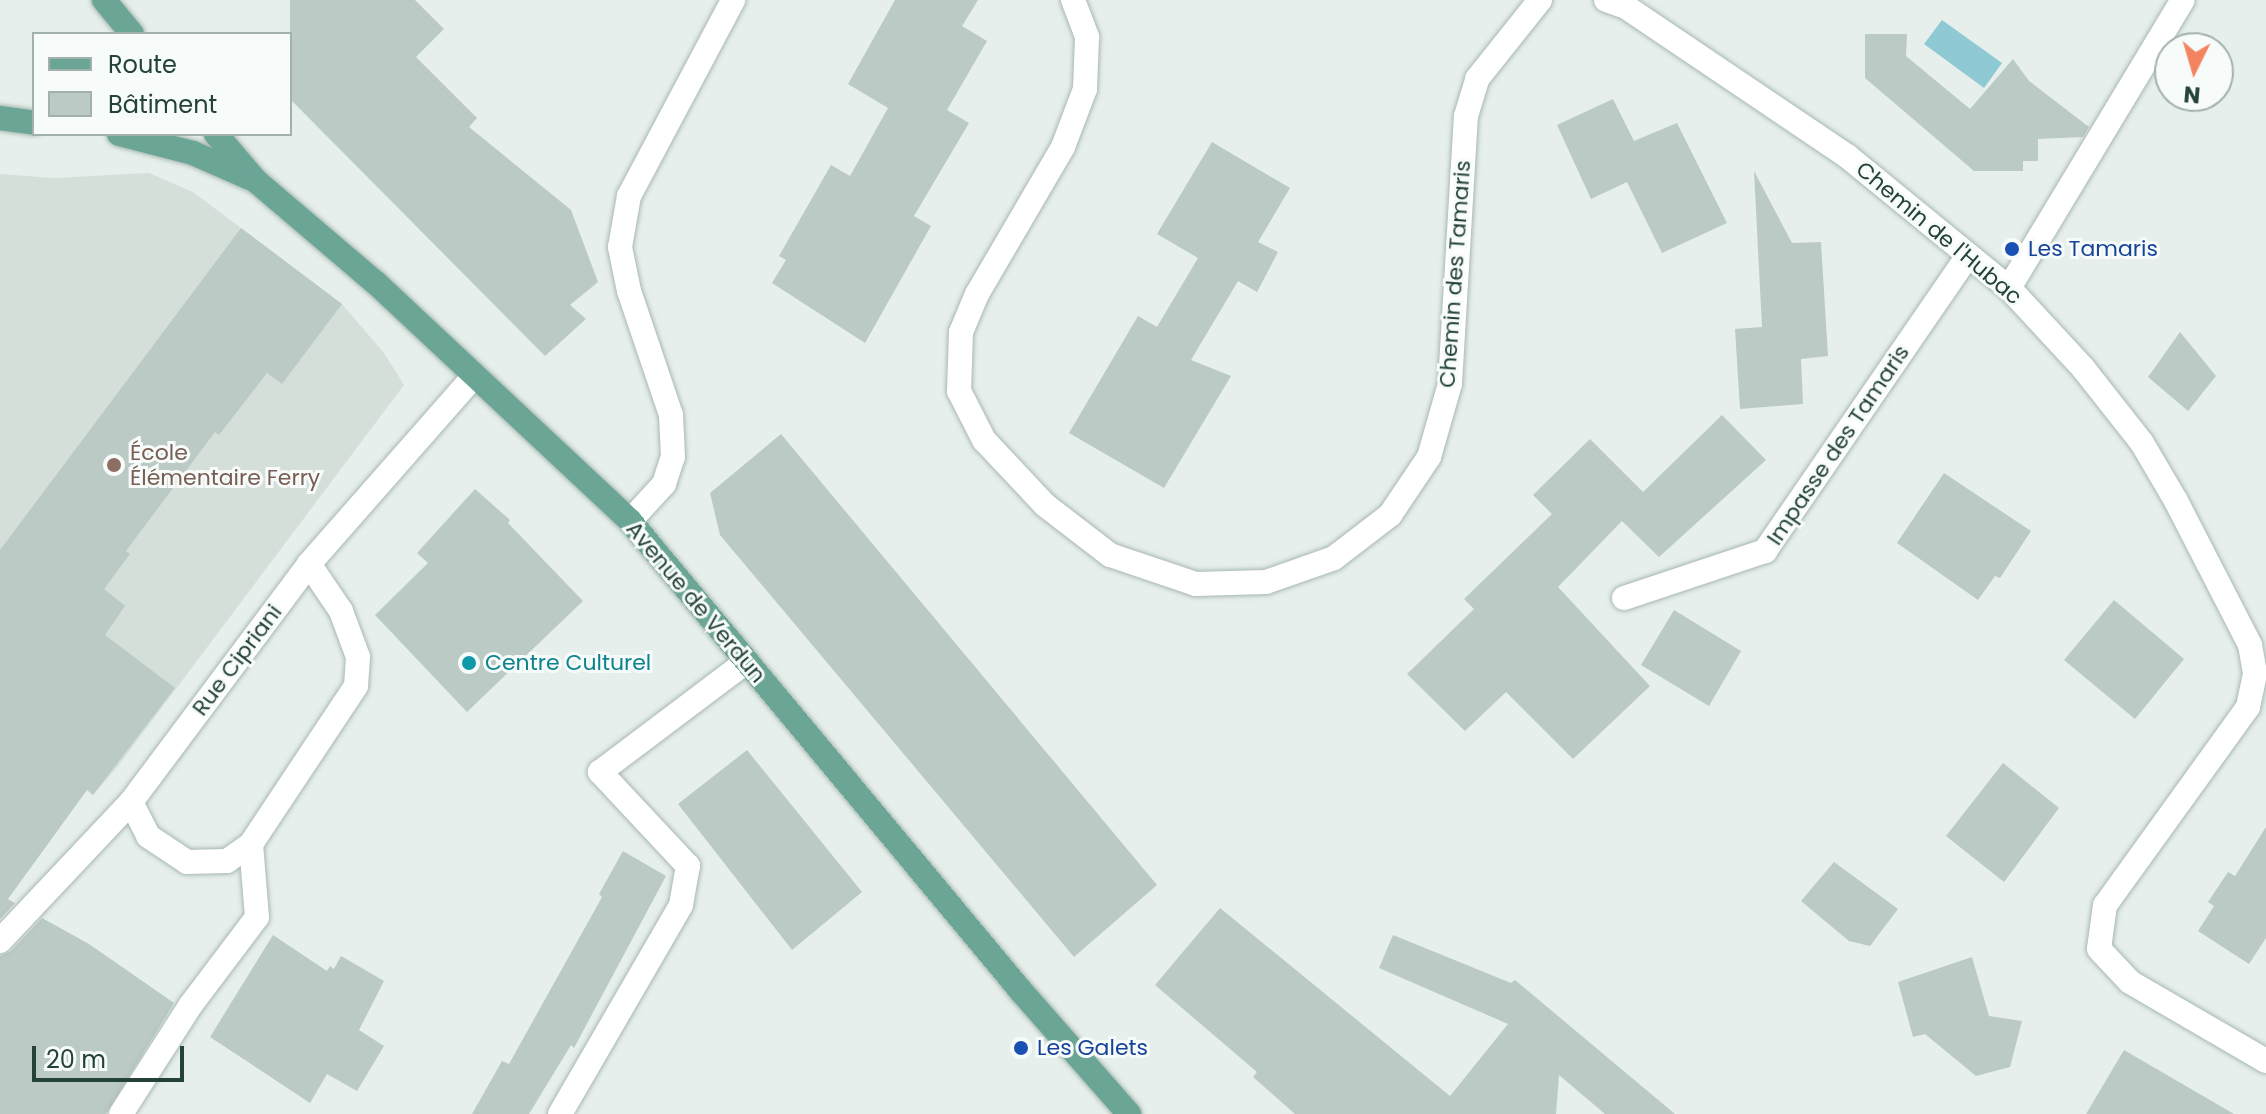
<!DOCTYPE html>
<html>
<head>
<meta charset="utf-8">
<style>
  body { margin:0 }
  #map { position:relative; width:2266px; height:1114px; overflow:hidden; background:#e6efeb; font-family:Poppins,sans-serif }
  div>[style] { position:absolute }
  .built>* { inset:0; background:#d4dfda }
  .water>* { inset:0; background:#8ec9d4 }
  .building>* { inset:0; background:#bbcac4 }
  .roads { filter:drop-shadow(0 0 2px #a8b8b2) drop-shadow(0 0 2px #a8b8b2) }
  .minor>* { height:24px; margin:-12px; padding:0 12px; transform-origin:12px; border-radius:12px; background:#fff }
  .major>* { height:24px; margin:-12px; padding:0 12px; transform-origin:12px; border-radius:12px; background:#6aa596 }
  .dots>* { width:22px; height:22px; translate:-50% -50%; box-sizing:border-box; border:4px solid #f7fbf9; border-radius:50% }
  span { translate:-50% -50%; white-space:nowrap; text-align:center; line-height:1.15; -webkit-text-stroke:6px #f7fbf9; paint-order:stroke }
  .street-label { font-size:22px; color:#24423a }
  .transit-label { font-size:22px; color:#164399 }
  .left { translate:0 -50%; text-align:left }
  .education-label { font-size:22px; color:#785e54 }
  .culture-label { font-size:22px; color:#0d838f }
  .legend { position:absolute; left:32px; top:32px; width:260px; height:104px; box-sizing:border-box; background:#f7fbf9; border:2px solid #a3b1ad; margin:0; padding:10px 14px; list-style:none; font-size:24px; color:#24423a }
  .legend li { display:flex; align-items:center; gap:16px; height:40px }
  .legend b { width:40px; border:2px solid #a3b1ad }
  .north { position:absolute; left:2154px; top:32px; width:80px; height:80px; box-sizing:border-box; background:#f7fbf9; border:2px solid #a3b1ad; border-radius:50%; rotate:185deg; font-size:22px; font-weight:700; line-height:32px; text-align:center; color:#24423a }
  .north::after { content:''; display:block; margin:auto; width:28px; height:36px; background:#f4845f; clip-path:polygon(50% 0,100% 100%,50% 72%,0 100%) }
  .scale { position:absolute; left:32px; top:1046px; width:152px; height:36px; box-sizing:border-box; border:4px solid #24423a; border-top:0; padding-left:10px; font-size:24px; line-height:28px; white-space:nowrap; color:#24423a; -webkit-text-stroke:6px #f7fbf9; paint-order:stroke }
</style>
</head>
<body>
<div id="map">
  <div class="built">
    <i style="clip-path:polygon(149px 173px,193px 192px,342px 304px,384px 353px,404px 385px,118px 766px,93px 795px,0 716px,0 174px,54px 178px)"></i>
  </div>
  <div class="water">
    <i style="clip-path:polygon(1942px 20px,2002px 63px,1984px 88px,1924px 44px)"></i>
  </div>
  <div class="building">
    <i style="clip-path:polygon(290px 0,415px 0,444px 29px,416px 57px,477px 118px,469px 127px,571px 210px,598px 282px,570px 305px,586px 319px,545px 356px,290px 99px)"></i>
    <i style="clip-path:polygon(895px 0,978px 0,962px 26px,987px 41px,947px 110px,969px 123px,914px 216px,931px 226px,865px 343px,772px 283px,786px 260px,779px 256px,831px 165px,850px 176px,888px 108px,848px 84px)"></i>
    <i style="clip-path:polygon(1865px 34px,1907px 34px,1906px 56px,1970px 109px,2013px 59px,2029px 81px,2089px 127px,2083px 137px,2038px 139px,2038px 161px,2023px 161px,2023px 171px,1974px 171px,1865px 78px)"></i>
    <i style="clip-path:polygon(1613px 99px,1634px 141px,1677px 123px,1727px 223px,1662px 253px,1627px 182px,1591px 199px,1557px 125px)"></i>
    <i style="clip-path:polygon(1212px 142px,1290px 188px,1258px 242px,1278px 252px,1257px 292px,1238px 281px,1191px 360px,1231px 376px,1164px 488px,1069px 433px,1138px 316px,1157px 327px,1198px 258px,1157px 234px)"></i>
    <i style="clip-path:polygon(1754px 171px,1792px 243px,1821px 242px,1828px 356px,1801px 359px,1803px 404px,1740px 409px,1735px 329px,1762px 327px)"></i>
    <i style="clip-path:polygon(241px 228px,342px 304px,282px 384px,267px 373px,219px 435px,215px 432px,126px 551px,130px 554px,104px 589px,125px 606px,105px 635px,175px 688px,93px 795px,87px 790px,8px 899px,15px 903px,0 919px,0 550px)"></i>
    <i style="clip-path:polygon(2180px 332px,2216px 376px,2188px 411px,2148px 377px)"></i>
    <i style="clip-path:polygon(1722px 415px,1766px 460px,1659px 557px,1622px 521px,1558px 587px,1650px 686px,1573px 759px,1506px 692px,1465px 731px,1407px 674px,1474px 609px,1464px 599px,1552px 514px,1533px 495px,1590px 439px,1643px 492px)"></i>
    <i style="clip-path:polygon(781px 434px,1157px 885px,1074px 957px,720px 535px,710px 493px)"></i>
    <i style="clip-path:polygon(1944px 473px,2031px 531px,2000px 578px,1995px 576px,1978px 600px,1897px 543px)"></i>
    <i style="clip-path:polygon(475px 489px,510px 520px,508px 523px,583px 601px,467px 712px,375px 615px,428px 563px,417px 553px)"></i>
    <i style="clip-path:polygon(2114px 600px,2184px 659px,2135px 719px,2064px 660px)"></i>
    <i style="clip-path:polygon(1674px 610px,1741px 651px,1709px 706px,1641px 665px)"></i>
    <i style="clip-path:polygon(747px 750px,862px 892px,792px 950px,678px 804px)"></i>
    <i style="clip-path:polygon(2003px 763px,2059px 808px,2004px 882px,1946px 836px)"></i>
    <i style="clip-path:polygon(2266px 827px,2266px 938px,2249px 964px,2198px 931px,2214px 906px,2208px 902px,2228px 872px,2235px 876px)"></i>
    <i style="clip-path:polygon(623px 851px,666px 876px,574px 1048px,571px 1045px,529px 1114px,472px 1114px,502px 1061px,509px 1064px,602px 897px,599px 894px)"></i>
    <i style="clip-path:polygon(1834px 862px,1898px 909px,1870px 946px,1849px 941px,1801px 901px)"></i>
    <i style="clip-path:polygon(1220px 908px,1450px 1096px,1508px 1024px,1379px 968px,1393px 935px,1511px 983px,1515px 980px,1675px 1114px,1605px 1114px,1559px 1075px,1556px 1114px,1295px 1114px,1253px 1077px,1257px 1072px,1155px 985px)"></i>
    <i style="clip-path:polygon(42px 918px,89px 944px,174px 1003px,106px 1114px,0 1114px,0 956px,11px 951px)"></i>
    <i style="clip-path:polygon(273px 935px,327px 971px,330px 966px,334px 969px,341px 956px,384px 981px,359px 1030px,384px 1046px,357px 1091px,327px 1074px,310px 1103px,210px 1037px)"></i>
    <i style="clip-path:polygon(1972px 957px,1989px 1016px,2022px 1021px,2010px 1067px,1976px 1076px,1925px 1034px,1913px 1037px,1898px 982px)"></i>
    <i style="clip-path:polygon(2124px 1050px,2234px 1114px,2086px 1114px)"></i>
  </div>
  <div class="roads">
    <div class="minor">
      <i style="left:1073px;top:0;width:40px;rotate:69deg"></i>
      <i style="left:1087px;top:37px;width:52px;rotate:92.2deg"></i>
      <i style="left:1085px;top:89px;width:62px;rotate:110.8deg"></i>
      <i style="left:1063px;top:147px;width:170px;rotate:120.3deg"></i>
      <i style="left:977px;top:294px;width:41px;rotate:112.8deg"></i>
      <i style="left:961px;top:332px;width:59px;rotate:91.9deg"></i>
      <i style="left:959px;top:391px;width:55px;rotate:63deg"></i>
      <i style="left:984px;top:440px;width:89px;rotate:46.8deg"></i>
      <i style="left:1045px;top:505px;width:82px;rotate:37.6deg"></i>
      <i style="left:1110px;top:555px;width:91px;rotate:18.6deg"></i>
      <i style="left:1196px;top:584px;width:70px;rotate:-1.6deg"></i>
      <i style="left:1266px;top:582px;width:72px;rotate:-19.4deg"></i>
      <i style="left:1334px;top:558px;width:71px;rotate:-37.5deg"></i>
      <i style="left:1390px;top:515px;width:70px;rotate:-56.1deg"></i>
      <i style="left:1429px;top:457px;width:76px;rotate:-74deg"></i>
      <i style="left:1450px;top:384px;width:268px;rotate:-86.6deg"></i>
      <i style="left:1466px;top:116px;width:39px;rotate:-73deg"></i>
      <i style="left:1477px;top:79px;width:101px;rotate:-51.4deg"></i>
      <i style="left:1606px;top:0;width:21px;rotate:19deg"></i>
      <i style="left:1626px;top:7px;width:267px;rotate:34deg"></i>
      <i style="left:1847px;top:156px;width:209px;rotate:39.2deg"></i>
      <i style="left:2009px;top:288px;width:109px;rotate:47.2deg"></i>
      <i style="left:2083px;top:368px;width:95px;rotate:51.8deg"></i>
      <i style="left:2142px;top:443px;width:67px;rotate:59.6deg"></i>
      <i style="left:2176px;top:501px;width:162px;rotate:62.8deg"></i>
      <i style="left:2250px;top:645px;width:29px;rotate:80deg"></i>
      <i style="left:2255px;top:674px;width:34px;rotate:102deg"></i>
      <i style="left:2248px;top:707px;width:244px;rotate:125.8deg"></i>
      <i style="left:2105px;top:905px;width:44px;rotate:97.8deg"></i>
      <i style="left:2099px;top:949px;width:45px;rotate:46.8deg"></i>
      <i style="left:2130px;top:982px;width:157px;rotate:30.2deg"></i>
      <i style="left:2009px;top:288px;width:336px;rotate:-58.9deg"></i>
      <i style="left:630px;top:521px;width:50px;rotate:-47.4deg"></i>
      <i style="left:664px;top:484px;width:28px;rotate:-72deg"></i>
      <i style="left:673px;top:457px;width:42px;rotate:-92.7deg"></i>
      <i style="left:671px;top:415px;width:131px;rotate:-108.7deg"></i>
      <i style="left:629px;top:291px;width:45px;rotate:-101.6deg"></i>
      <i style="left:620px;top:247px;width:52px;rotate:-80deg"></i>
      <i style="left:629px;top:196px;width:222px;rotate:-62deg"></i>
      <i style="left:1624px;top:598px;width:149px;rotate:-18.4deg"></i>
      <i style="left:1765px;top:551px;width:358px;rotate:-55.5deg"></i>
      <i style="left:131px;top:802px;width:38px;rotate:63deg"></i>
      <i style="left:148px;top:836px;width:47px;rotate:33.7deg"></i>
      <i style="left:187px;top:862px;width:40px;rotate:-1.4deg"></i>
      <i style="left:227px;top:861px;width:29px;rotate:-35deg"></i>
      <i style="left:0;top:941px;width:191px;rotate:-46.7deg"></i>
      <i style="left:131px;top:802px;width:297px;rotate:-53.2deg"></i>
      <i style="left:309px;top:564px;width:249px;rotate:-48.7deg"></i>
      <i style="left:121px;top:1114px;width:128px;rotate:-57.4deg"></i>
      <i style="left:190px;top:1006px;width:111px;rotate:-53deg"></i>
      <i style="left:257px;top:917px;width:73px;rotate:-94.7deg"></i>
      <i style="left:251px;top:844px;width:190px;rotate:-56.4deg"></i>
      <i style="left:356px;top:686px;width:29px;rotate:-86deg"></i>
      <i style="left:358px;top:657px;width:49px;rotate:-110.3deg"></i>
      <i style="left:341px;top:611px;width:57px;rotate:-124.2deg"></i>
      <i style="left:560px;top:1114px;width:241px;rotate:-59.9deg"></i>
      <i style="left:681px;top:905px;width:40px;rotate:-80deg"></i>
      <i style="left:688px;top:866px;width:129px;rotate:-133.1deg"></i>
      <i style="left:600px;top:772px;width:183px;rotate:-37deg"></i>
    </div>
    <div class="major">
      <i style="left:104px;top:0;width:44px;rotate:50.5deg"></i>
      <i style="left:0;top:118px;width:34px;rotate:8deg"></i>
      <i style="left:119px;top:134px;width:76px;rotate:14.4deg"></i>
      <i style="left:193px;top:153px;width:62px;rotate:23.7deg"></i>
      <i style="left:216px;top:134px;width:62px;rotate:49.6deg"></i>
      <i style="left:256px;top:181px;width:157px;rotate:40.4deg"></i>
      <i style="left:376px;top:283px;width:348px;rotate:43.1deg"></i>
      <i style="left:630px;top:521px;width:611px;rotate:50.24deg"></i>
      <i style="left:1021px;top:991px;width:164px;rotate:48.7deg"></i>
    </div>
  </div>
  <div class="dots">
    <i style="left:2012px;top:249px;background:#1a4fb4"></i>
    <i style="left:114px;top:465px;background:#8d6e63"></i>
    <i style="left:469px;top:663px;background:#0f9aa8"></i>
    <i style="left:1021px;top:1048px;background:#1a4fb4"></i>
  </div>
  <div class="street-label">
    <span style="left:1939px;top:233px;rotate:40deg">Chemin de l'Hubac</span>
    <span style="left:1455px;top:274px;rotate:-86deg">Chemin des Tamaris</span>
    <span style="left:1838px;top:445px;rotate:-56deg">Impasse des Tamaris</span>
    <span style="left:696px;top:602px;rotate:50deg">Avenue de Verdun</span>
    <span style="left:237px;top:660px;rotate:-53deg">Rue Cipriani</span>
  </div>
  <div class="transit-label">
    <span class="left" style="left:2028px;top:249px">Les Tamaris</span>
    <span class="left" style="left:1037px;top:1048px">Les Galets</span>
  </div>
  <div class="education-label">
    <span class="left" style="left:130px;top:465px">École<br>Élémentaire Ferry</span>
  </div>
  <div class="culture-label">
    <span class="left" style="left:485px;top:663px">Centre Culturel</span>
  </div>
  <ul class="legend">
  <li><b style="height:10px;background:#6aa596"></b>Route</li>
  <li><b style="height:22px;background:#bbcac4"></b>Bâtiment</li>
  </ul>
  <div class="north">N</div>
  <div class="scale">20 m</div>
</div>
</body>
</html>
